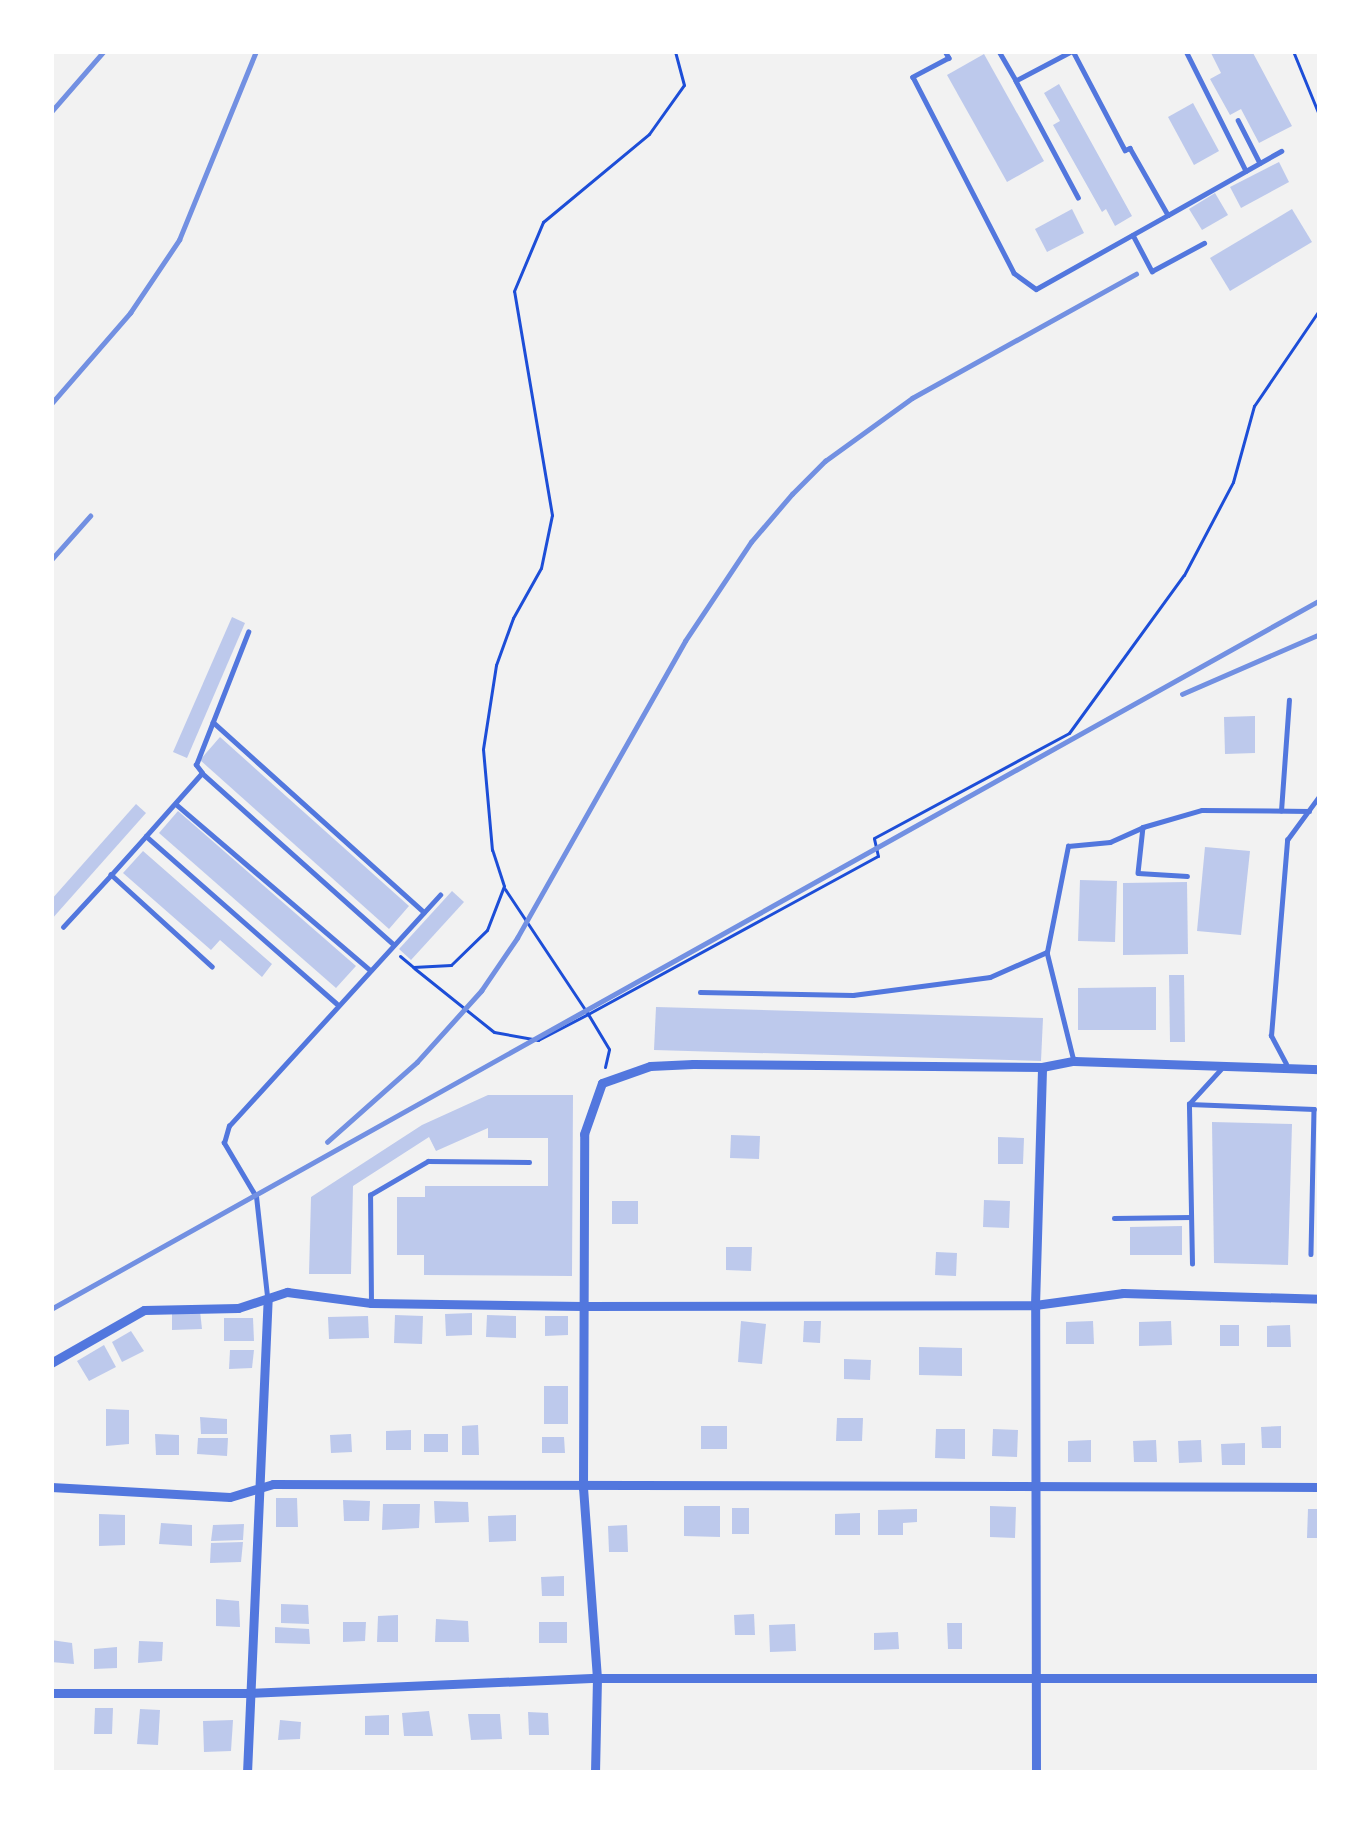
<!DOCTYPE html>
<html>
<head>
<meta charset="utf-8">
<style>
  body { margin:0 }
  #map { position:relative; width:1371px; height:1824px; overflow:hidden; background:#f2f2f2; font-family:"Nunito Sans",sans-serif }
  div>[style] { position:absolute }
  .building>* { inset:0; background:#bdc9ec }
  .path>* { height:3px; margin:-1.5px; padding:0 1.5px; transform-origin:1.5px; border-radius:1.5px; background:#1d4ed8 }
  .service>* { height:4.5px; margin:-2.25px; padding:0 2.25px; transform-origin:2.25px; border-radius:2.25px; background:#5277de }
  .minor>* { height:9px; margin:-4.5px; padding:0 4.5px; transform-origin:4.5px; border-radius:4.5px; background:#5277de }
  .rail>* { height:4.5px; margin:-2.25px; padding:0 2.25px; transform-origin:2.25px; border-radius:2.25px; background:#7290e2 }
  span { translate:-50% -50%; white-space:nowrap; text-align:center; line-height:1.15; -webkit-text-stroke:9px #fff; paint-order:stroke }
  .frame { position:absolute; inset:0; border:54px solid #fff; pointer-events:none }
</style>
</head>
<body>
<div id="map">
  <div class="building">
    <i style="clip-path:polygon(1210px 51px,1252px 51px,1292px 126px,1259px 143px,1241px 109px,1230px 115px,1210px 79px,1221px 73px)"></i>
    <i style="clip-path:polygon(984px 54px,1044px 161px,1007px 182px,947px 75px)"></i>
    <i style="clip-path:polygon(1059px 84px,1132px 216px,1115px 226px,1106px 209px,1102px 212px,1053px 125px,1060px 121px,1044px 93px)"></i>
    <i style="clip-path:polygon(1193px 103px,1219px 151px,1194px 165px,1168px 117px)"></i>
    <i style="clip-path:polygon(1279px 162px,1289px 182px,1241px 208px,1230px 187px)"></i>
    <i style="clip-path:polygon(1215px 193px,1228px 215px,1202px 230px,1189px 209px)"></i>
    <i style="clip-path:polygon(1072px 209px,1084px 233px,1047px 252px,1035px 229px)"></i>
    <i style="clip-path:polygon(1292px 209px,1312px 242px,1230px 291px,1210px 258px)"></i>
    <i style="clip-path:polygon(232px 617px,245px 623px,187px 758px,173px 752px)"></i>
    <i style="clip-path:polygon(1255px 716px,1255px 753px,1225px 754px,1224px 717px)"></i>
    <i style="clip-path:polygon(220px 737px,409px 906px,389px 929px,200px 760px)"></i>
    <i style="clip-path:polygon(136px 804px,146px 813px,51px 920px,51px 900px)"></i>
    <i style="clip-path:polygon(178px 811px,356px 966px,336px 988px,159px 833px)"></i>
    <i style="clip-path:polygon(1205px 847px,1250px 851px,1241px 935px,1197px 931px)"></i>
    <i style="clip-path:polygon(143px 851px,272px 964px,262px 977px,220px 940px,211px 950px,123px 873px)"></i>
    <i style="clip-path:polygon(1080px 880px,1117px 881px,1115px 942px,1078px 941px)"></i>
    <i style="clip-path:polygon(1187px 882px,1188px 954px,1123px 955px,1123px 883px)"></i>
    <i style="clip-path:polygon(452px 891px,464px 902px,411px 960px,399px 949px)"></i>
    <i style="clip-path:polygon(1169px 975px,1184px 975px,1185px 1042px,1170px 1042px)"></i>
    <i style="clip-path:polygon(1156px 987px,1156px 1030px,1078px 1030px,1078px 988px)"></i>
    <i style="clip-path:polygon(656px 1007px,1043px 1018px,1041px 1061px,654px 1050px)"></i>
    <i style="clip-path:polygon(488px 1095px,573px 1095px,572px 1276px,424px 1275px,424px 1255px,397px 1255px,397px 1197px,425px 1197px,425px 1186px,548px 1186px,548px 1138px,488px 1138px,488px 1128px,436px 1151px,429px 1137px,353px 1186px,351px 1274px,309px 1274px,311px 1197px,422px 1125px)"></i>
    <i style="clip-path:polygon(1212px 1122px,1292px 1124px,1288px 1265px,1214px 1263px)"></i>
    <i style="clip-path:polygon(731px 1135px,760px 1136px,759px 1159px,730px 1158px)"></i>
    <i style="clip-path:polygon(998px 1137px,1024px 1138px,1023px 1164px,998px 1164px)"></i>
    <i style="clip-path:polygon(984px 1200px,1010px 1201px,1009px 1228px,983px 1227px)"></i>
    <i style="clip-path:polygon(612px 1201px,638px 1201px,638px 1224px,612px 1224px)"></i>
    <i style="clip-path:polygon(1182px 1226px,1182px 1255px,1130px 1255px,1130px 1227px)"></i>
    <i style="clip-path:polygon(726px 1247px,752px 1247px,751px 1271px,726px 1270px)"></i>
    <i style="clip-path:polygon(936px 1252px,957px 1253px,956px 1276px,935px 1275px)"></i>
    <i style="clip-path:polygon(200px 1311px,202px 1329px,172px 1330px,172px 1312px)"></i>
    <i style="clip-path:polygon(472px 1313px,472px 1335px,446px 1336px,445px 1314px)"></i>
    <i style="clip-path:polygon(395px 1315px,423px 1316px,422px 1344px,394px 1343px)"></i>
    <i style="clip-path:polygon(487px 1315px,516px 1316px,516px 1338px,486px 1337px)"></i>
    <i style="clip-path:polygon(368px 1316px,369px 1338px,329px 1339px,328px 1317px)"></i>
    <i style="clip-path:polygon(545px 1316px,568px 1316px,568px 1335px,545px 1336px)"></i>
    <i style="clip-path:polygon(224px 1318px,253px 1318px,254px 1341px,224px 1341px)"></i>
    <i style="clip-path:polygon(741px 1321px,766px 1324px,762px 1364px,738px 1362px)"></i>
    <i style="clip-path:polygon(804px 1321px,821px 1321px,820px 1343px,803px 1342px)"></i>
    <i style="clip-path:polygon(1093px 1321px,1094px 1344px,1066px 1344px,1066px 1322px)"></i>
    <i style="clip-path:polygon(1171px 1321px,1172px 1345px,1139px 1346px,1139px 1322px)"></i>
    <i style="clip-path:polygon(1220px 1325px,1239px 1325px,1239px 1346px,1220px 1346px)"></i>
    <i style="clip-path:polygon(1290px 1325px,1291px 1347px,1267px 1347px,1267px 1326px)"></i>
    <i style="clip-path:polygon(131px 1331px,144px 1351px,122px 1362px,112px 1342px)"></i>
    <i style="clip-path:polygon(104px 1345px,116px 1367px,89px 1381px,77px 1361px)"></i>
    <i style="clip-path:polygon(919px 1347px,962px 1348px,962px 1376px,919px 1375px)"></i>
    <i style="clip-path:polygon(230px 1350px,254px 1350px,252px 1368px,229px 1369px)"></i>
    <i style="clip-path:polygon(844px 1359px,871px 1360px,870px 1380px,844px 1379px)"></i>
    <i style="clip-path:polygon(544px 1386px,568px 1386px,568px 1424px,544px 1424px)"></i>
    <i style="clip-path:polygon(106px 1409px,129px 1410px,129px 1444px,106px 1446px)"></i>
    <i style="clip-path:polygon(200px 1417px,227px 1419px,227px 1434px,201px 1434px)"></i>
    <i style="clip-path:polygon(837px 1418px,863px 1418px,862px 1441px,836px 1441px)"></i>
    <i style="clip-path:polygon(478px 1425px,479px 1455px,462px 1455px,462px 1426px)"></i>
    <i style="clip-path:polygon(701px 1426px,727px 1426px,727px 1449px,701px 1449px)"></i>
    <i style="clip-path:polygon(1281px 1426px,1281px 1448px,1262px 1448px,1261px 1427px)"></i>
    <i style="clip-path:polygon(936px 1429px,965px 1429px,965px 1459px,935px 1458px)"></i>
    <i style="clip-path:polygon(993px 1429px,1018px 1430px,1017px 1457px,992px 1456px)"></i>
    <i style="clip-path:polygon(411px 1430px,411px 1450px,386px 1450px,386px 1431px)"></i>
    <i style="clip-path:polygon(155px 1434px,179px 1435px,179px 1455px,156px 1455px)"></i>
    <i style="clip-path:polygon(351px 1434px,352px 1452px,331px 1453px,330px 1435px)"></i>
    <i style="clip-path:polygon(424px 1434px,448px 1434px,448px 1452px,424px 1452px)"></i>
    <i style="clip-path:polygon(542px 1437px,564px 1437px,565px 1453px,542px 1453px)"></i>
    <i style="clip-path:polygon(198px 1438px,228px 1438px,227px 1456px,197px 1454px)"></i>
    <i style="clip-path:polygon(1091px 1440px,1091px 1462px,1068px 1462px,1068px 1441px)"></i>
    <i style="clip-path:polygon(1156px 1440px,1157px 1462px,1134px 1462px,1133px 1441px)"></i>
    <i style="clip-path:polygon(1201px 1440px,1202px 1462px,1179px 1463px,1178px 1441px)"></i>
    <i style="clip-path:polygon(1245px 1443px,1245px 1465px,1222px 1465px,1221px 1444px)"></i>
    <i style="clip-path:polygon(276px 1498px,297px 1498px,298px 1527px,276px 1527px)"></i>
    <i style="clip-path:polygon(343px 1500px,370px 1501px,369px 1521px,344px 1521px)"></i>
    <i style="clip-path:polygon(434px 1501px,468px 1502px,469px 1522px,435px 1523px)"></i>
    <i style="clip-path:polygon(383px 1504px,420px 1504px,419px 1528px,382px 1530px)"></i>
    <i style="clip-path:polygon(684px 1506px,720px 1506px,720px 1537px,684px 1536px)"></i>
    <i style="clip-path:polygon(990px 1506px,1016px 1507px,1015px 1538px,990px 1537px)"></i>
    <i style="clip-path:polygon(732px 1508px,749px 1508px,749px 1534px,732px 1534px)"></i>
    <i style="clip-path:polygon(917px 1509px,917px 1522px,903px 1523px,903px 1535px,878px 1535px,878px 1510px)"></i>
    <i style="clip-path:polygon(1308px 1509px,1320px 1509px,1320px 1538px,1307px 1538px)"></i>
    <i style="clip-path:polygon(860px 1513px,860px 1535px,835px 1535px,835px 1514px)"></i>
    <i style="clip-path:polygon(99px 1514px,125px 1515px,125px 1545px,99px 1546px)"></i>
    <i style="clip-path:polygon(516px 1515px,516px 1541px,489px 1542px,488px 1516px)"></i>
    <i style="clip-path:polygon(161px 1523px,192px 1525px,192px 1546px,159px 1544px)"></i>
    <i style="clip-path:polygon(244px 1524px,243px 1540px,211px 1541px,213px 1525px)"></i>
    <i style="clip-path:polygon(627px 1525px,628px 1552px,609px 1552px,608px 1526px)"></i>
    <i style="clip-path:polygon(243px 1542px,241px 1562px,210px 1563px,211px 1543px)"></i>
    <i style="clip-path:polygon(564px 1576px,564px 1596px,542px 1596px,541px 1577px)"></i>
    <i style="clip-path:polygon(216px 1599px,239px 1601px,240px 1627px,216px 1626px)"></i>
    <i style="clip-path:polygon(281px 1604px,308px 1605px,309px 1624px,281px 1623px)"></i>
    <i style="clip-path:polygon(754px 1614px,755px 1635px,735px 1635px,734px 1615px)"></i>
    <i style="clip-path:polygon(398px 1615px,398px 1642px,377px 1642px,378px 1616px)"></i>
    <i style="clip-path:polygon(436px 1619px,468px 1621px,469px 1642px,435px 1642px)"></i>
    <i style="clip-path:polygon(343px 1622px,366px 1622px,365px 1641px,343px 1642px)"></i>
    <i style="clip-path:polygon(539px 1622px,567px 1622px,567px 1643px,539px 1643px)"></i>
    <i style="clip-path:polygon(947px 1623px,962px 1623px,962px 1649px,948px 1649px)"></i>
    <i style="clip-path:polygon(795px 1624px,796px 1651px,770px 1652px,769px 1625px)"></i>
    <i style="clip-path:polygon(275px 1627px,309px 1629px,310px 1644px,275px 1643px)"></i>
    <i style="clip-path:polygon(898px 1632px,899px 1649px,874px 1650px,874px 1633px)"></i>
    <i style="clip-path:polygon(51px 1640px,72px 1643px,74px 1664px,51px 1662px)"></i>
    <i style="clip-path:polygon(139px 1641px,163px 1642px,162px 1661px,138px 1663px)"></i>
    <i style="clip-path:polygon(117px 1647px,117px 1668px,94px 1669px,94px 1649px)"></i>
    <i style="clip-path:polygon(95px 1708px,113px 1708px,112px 1734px,94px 1734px)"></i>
    <i style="clip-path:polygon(140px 1709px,160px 1710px,158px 1745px,137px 1744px)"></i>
    <i style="clip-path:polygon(429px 1711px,433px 1736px,404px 1736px,402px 1713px)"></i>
    <i style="clip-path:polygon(528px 1712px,548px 1713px,549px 1735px,529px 1735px)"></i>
    <i style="clip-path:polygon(468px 1714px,500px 1714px,502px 1739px,471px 1740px)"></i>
    <i style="clip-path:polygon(389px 1715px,389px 1735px,365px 1735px,365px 1716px)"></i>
    <i style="clip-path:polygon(233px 1720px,231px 1751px,204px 1752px,203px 1721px)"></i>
    <i style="clip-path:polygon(280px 1720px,301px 1722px,300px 1739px,278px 1740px)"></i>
  </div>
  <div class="path">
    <i style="left:1293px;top:51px;width:71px;rotate:67.8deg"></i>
    <i style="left:400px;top:956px;width:17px;rotate:40deg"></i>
    <i style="left:413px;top:967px;width:38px;rotate:-3deg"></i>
    <i style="left:451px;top:965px;width:50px;rotate:-44.2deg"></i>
    <i style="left:487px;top:930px;width:47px;rotate:-68.9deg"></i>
    <i style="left:504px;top:886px;width:38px;rotate:-108deg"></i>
    <i style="left:492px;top:850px;width:101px;rotate:-95.1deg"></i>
    <i style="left:483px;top:749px;width:85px;rotate:-81.2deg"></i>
    <i style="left:496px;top:665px;width:50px;rotate:-70.1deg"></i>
    <i style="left:513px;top:618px;width:57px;rotate:-60.8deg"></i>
    <i style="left:541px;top:568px;width:54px;rotate:-78.3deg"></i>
    <i style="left:552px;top:515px;width:227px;rotate:-99.6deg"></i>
    <i style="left:514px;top:291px;width:75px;rotate:-67.2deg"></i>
    <i style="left:543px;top:222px;width:138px;rotate:-39.7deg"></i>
    <i style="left:649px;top:134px;width:60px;rotate:-54.5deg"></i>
    <i style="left:684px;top:85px;width:35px;rotate:-105deg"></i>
    <i style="left:414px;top:968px;width:102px;rotate:38.7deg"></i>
    <i style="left:494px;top:1032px;width:45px;rotate:10.3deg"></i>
    <i style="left:538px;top:1040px;width:56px;rotate:-27.5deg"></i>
    <i style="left:588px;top:1014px;width:150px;rotate:-123.6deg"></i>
    <i style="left:605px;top:1067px;width:18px;rotate:-77deg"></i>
    <i style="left:609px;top:1049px;width:41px;rotate:-121deg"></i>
    <i style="left:588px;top:1014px;width:330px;rotate:-28.6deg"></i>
    <i style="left:878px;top:856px;width:18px;rotate:-103deg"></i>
    <i style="left:874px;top:838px;width:221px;rotate:-28.3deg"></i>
    <i style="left:1069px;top:733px;width:195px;rotate:-54deg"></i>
    <i style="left:1184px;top:575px;width:105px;rotate:-62.2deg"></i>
    <i style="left:1233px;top:482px;width:79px;rotate:-74.6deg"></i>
    <i style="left:1254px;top:406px;width:117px;rotate:-55.8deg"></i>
  </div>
  <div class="service">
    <i style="left:945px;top:51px;width:8px;rotate:60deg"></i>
    <i style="left:949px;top:58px;width:41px;rotate:152.2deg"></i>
    <i style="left:913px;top:77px;width:220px;rotate:62.7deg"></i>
    <i style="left:1014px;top:273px;width:27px;rotate:36deg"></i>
    <i style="left:1036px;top:289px;width:151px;rotate:-29.3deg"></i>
    <i style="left:999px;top:51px;width:34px;rotate:60deg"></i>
    <i style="left:1073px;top:51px;width:112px;rotate:62.3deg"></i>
    <i style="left:1125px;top:150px;width:5px;rotate:-22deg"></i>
    <i style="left:1130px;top:148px;width:77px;rotate:60.4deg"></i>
    <i style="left:1168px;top:215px;width:130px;rotate:-29.5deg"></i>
    <i style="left:1073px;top:51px;width:64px;rotate:152.2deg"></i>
    <i style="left:1016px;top:81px;width:132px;rotate:61.9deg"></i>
    <i style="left:1186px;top:51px;width:134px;rotate:63.4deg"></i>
    <i style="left:1238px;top:120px;width:48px;rotate:62.9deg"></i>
    <i style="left:1133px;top:235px;width:41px;rotate:62.2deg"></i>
    <i style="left:1152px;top:271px;width:59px;rotate:-28.3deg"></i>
    <i style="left:213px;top:722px;width:284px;rotate:42deg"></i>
    <i style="left:202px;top:773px;width:10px;rotate:-127deg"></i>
    <i style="left:196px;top:765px;width:143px;rotate:-68.6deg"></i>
    <i style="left:177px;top:805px;width:253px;rotate:40.5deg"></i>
    <i style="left:1281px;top:811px;width:111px;rotate:-85.9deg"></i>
    <i style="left:1143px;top:827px;width:61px;rotate:-16.1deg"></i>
    <i style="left:1202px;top:810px;width:107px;rotate:0.5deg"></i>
    <i style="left:146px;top:836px;width:84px;rotate:-48.4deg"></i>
    <i style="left:202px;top:773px;width:256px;rotate:41.8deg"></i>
    <i style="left:63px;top:927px;width:71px;rotate:-47.3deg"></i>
    <i style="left:1047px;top:952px;width:108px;rotate:-78.8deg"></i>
    <i style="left:1068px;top:846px;width:42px;rotate:-5.4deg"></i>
    <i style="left:1110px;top:842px;width:36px;rotate:-24deg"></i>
    <i style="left:1143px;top:827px;width:46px;rotate:96.2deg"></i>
    <i style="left:1138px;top:873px;width:49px;rotate:3.5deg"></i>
    <i style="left:212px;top:967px;width:137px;rotate:-137.7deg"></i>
    <i style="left:111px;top:875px;width:52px;rotate:-48.1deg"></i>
    <i style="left:146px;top:836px;width:253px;rotate:41.3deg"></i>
    <i style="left:700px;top:992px;width:153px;rotate:1.1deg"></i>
    <i style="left:853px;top:995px;width:138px;rotate:-7.5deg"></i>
    <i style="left:990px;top:977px;width:62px;rotate:-23.7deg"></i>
    <i style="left:1047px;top:952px;width:112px;rotate:76.1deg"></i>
    <i style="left:1286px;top:1064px;width:32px;rotate:-118deg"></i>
    <i style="left:1271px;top:1036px;width:197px;rotate:-85.3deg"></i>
    <i style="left:1287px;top:840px;width:56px;rotate:-53.7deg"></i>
    <i style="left:1189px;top:1104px;width:125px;rotate:2.3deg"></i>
    <i style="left:1314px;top:1109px;width:145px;rotate:91.2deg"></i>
    <i style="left:1114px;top:1218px;width:77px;rotate:-0.7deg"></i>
    <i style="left:1192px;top:1264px;width:160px;rotate:-91.1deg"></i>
    <i style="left:1189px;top:1104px;width:47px;rotate:-47.6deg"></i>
    <i style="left:267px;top:1296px;width:100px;rotate:-96.3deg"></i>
    <i style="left:256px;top:1197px;width:63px;rotate:-120.7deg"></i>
    <i style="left:224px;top:1143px;width:18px;rotate:-74deg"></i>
    <i style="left:229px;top:1126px;width:313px;rotate:-47.6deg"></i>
    <i style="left:371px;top:1303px;width:108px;rotate:-90.5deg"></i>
    <i style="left:370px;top:1195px;width:67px;rotate:-30.4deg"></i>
    <i style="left:428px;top:1161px;width:101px;rotate:0.6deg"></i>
  </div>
  <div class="minor">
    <i style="left:51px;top:1363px;width:107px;rotate:-29.7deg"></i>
    <i style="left:144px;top:1310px;width:94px;rotate:-1.2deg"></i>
    <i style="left:238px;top:1308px;width:52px;rotate:-18.1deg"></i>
    <i style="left:287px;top:1292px;width:85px;rotate:7.5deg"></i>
    <i style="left:371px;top:1303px;width:212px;rotate:0.8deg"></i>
    <i style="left:583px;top:1306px;width:452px;rotate:-0.1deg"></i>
    <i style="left:1035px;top:1305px;width:89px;rotate:-7.8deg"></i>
    <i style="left:1123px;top:1293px;width:197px;rotate:1.7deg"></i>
    <i style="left:51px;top:1487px;width:179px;rotate:3.2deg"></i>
    <i style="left:230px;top:1497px;width:45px;rotate:-16.8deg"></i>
    <i style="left:273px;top:1484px;width:1047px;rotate:0.16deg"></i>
    <i style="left:51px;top:1693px;width:197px"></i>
    <i style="left:248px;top:1693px;width:349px;rotate:-2.5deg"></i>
    <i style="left:597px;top:1678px;width:723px"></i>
    <i style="left:247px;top:1773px;width:474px;rotate:-87.5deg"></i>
    <i style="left:595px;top:1773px;width:95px;rotate:-88.8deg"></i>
    <i style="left:597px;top:1678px;width:191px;rotate:-94.2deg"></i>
    <i style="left:583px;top:1488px;width:354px;rotate:-89.8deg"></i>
    <i style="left:584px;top:1134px;width:54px;rotate:-70.6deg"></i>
    <i style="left:602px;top:1083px;width:51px;rotate:-19.5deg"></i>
    <i style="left:650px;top:1066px;width:43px;rotate:-2.7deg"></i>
    <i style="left:693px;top:1064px;width:349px;rotate:0.5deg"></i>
    <i style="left:1042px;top:1067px;width:33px;rotate:-11deg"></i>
    <i style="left:1074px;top:1061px;width:246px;rotate:1.9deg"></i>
    <i style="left:1036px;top:1773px;width:468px;rotate:-90.1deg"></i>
    <i style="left:1035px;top:1305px;width:238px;rotate:-88.3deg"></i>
  </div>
  <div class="rail">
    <i style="left:51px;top:112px;width:81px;rotate:-49deg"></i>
    <i style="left:51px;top:404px;width:121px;rotate:-49deg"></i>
    <i style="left:130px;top:313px;width:88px;rotate:-56.1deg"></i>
    <i style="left:179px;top:240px;width:204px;rotate:-67.8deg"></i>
    <i style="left:51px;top:560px;width:59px;rotate:-48.4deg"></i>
    <i style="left:1182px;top:694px;width:150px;rotate:-23.5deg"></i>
    <i style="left:327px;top:1142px;width:120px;rotate:-41.6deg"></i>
    <i style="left:417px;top:1062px;width:96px;rotate:-48deg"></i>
    <i style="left:481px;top:991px;width:64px;rotate:-55.8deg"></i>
    <i style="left:517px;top:938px;width:341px;rotate:-60.5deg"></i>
    <i style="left:685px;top:641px;width:119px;rotate:-56.3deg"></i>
    <i style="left:751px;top:542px;width:63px;rotate:-49.5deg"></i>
    <i style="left:792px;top:494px;width:47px;rotate:-45deg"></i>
    <i style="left:825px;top:461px;width:107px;rotate:-35.9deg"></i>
    <i style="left:912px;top:398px;width:256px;rotate:-29deg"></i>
    <i style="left:51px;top:1309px;width:1454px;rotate:-29.19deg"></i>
  </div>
  <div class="frame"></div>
</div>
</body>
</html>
